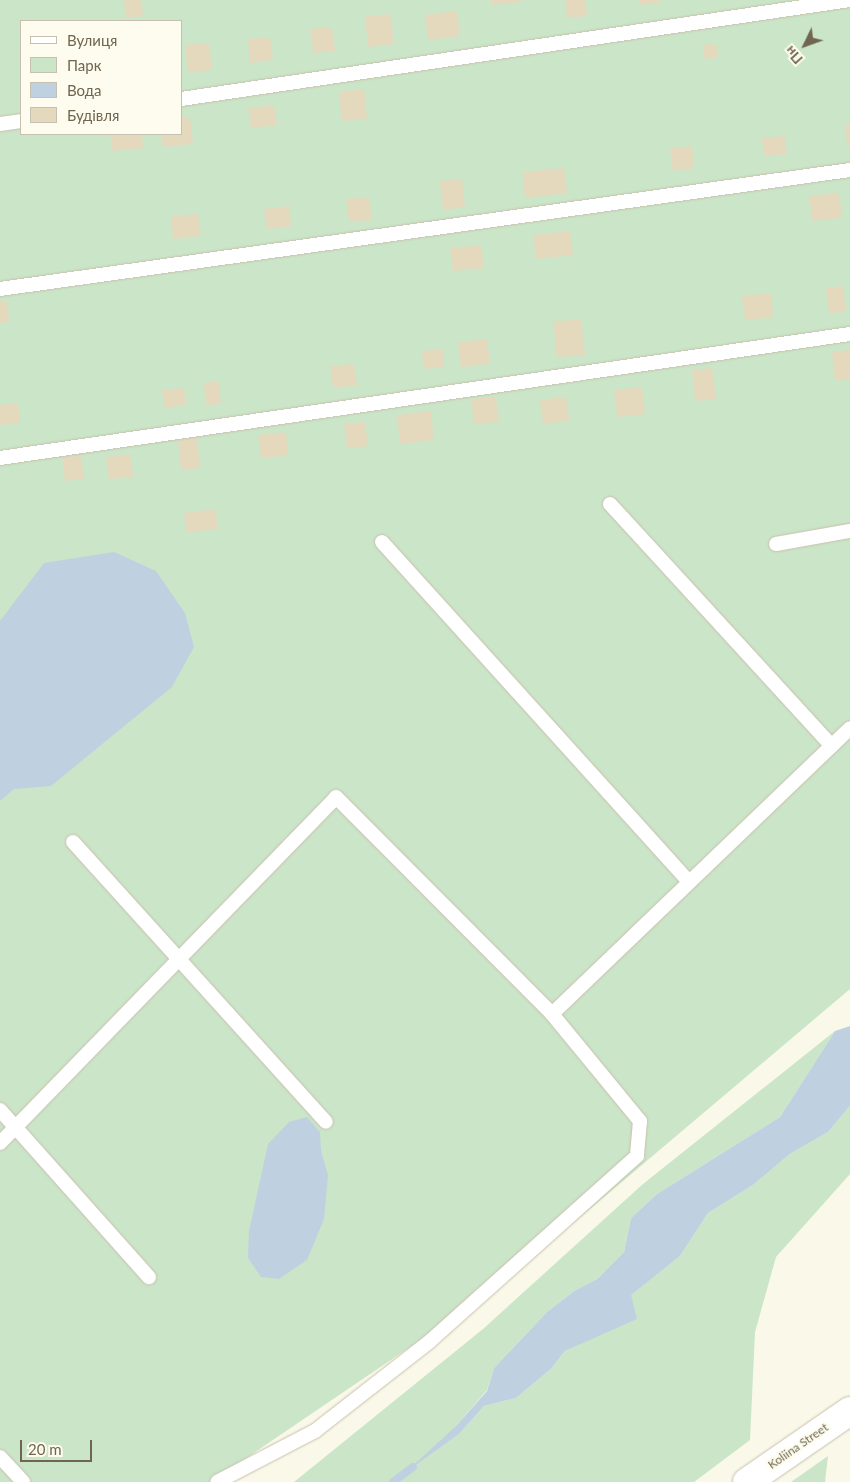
<!DOCTYPE html>
<html>
<head>
<meta charset="utf-8">
<style>
  body { margin:0 }
  #map { position:relative; width:850px; height:1482px; overflow:hidden; background:#faf8e8; font-family:Lato,sans-serif }
  div>[style] { position:absolute }
  .green>* { inset:0; background:#cbe5c8 }
  .water>* { inset:0; background:#bfd1e1 }
  .stream>* { height:8px; margin:-4px; padding:0 4px; transform-origin:4px; border-radius:4px; background:#bfd1e1 }
  .building>* { inset:0; background:#e4d9bd }
  .roads { filter:drop-shadow(0 0 1px #c7c1ae) drop-shadow(0 0 1px #c7c1ae) }
  .service>* { height:14px; margin:-7px; padding:0 7px; transform-origin:7px; border-radius:7px; background:#fff }
  .minor>* { height:28px; margin:-14px; padding:0 14px; transform-origin:14px; border-radius:14px; background:#fff }
  span { translate:-50% -50%; white-space:nowrap; text-align:center; line-height:1.15; -webkit-text-stroke:4.5px #fdfcee; paint-order:stroke }
  .street-label { font-size:12px; color:#706650 }
  .legend { position:absolute; left:20px; top:20px; width:162px; height:115px; box-sizing:border-box; background:#fdfcee; border:1px solid #c5c0af; margin:0; padding:6px 9px; list-style:none; font-size:15px; color:#706650 }
  .legend li { display:flex; align-items:center; gap:10px; height:25px }
  .legend b { width:25px; border:1px solid #c5c0af }
  .north { position:absolute; left:780px; top:20px; width:50px; height:50px; -webkit-text-stroke:4px #fdfcee; paint-order:stroke; rotate:228deg; font-size:14px; font-weight:700; line-height:20px; text-align:center; color:#706650 }
  .north::after { content:''; display:block; margin:auto; width:18px; height:22px; background:#706650; clip-path:polygon(50% 0,100% 100%,50% 72%,0 100%) }
  .scale { position:absolute; left:20px; top:1440px; width:72px; height:22px; box-sizing:border-box; border:2px solid #706650; border-top:0; padding-left:6px; font-size:15px; line-height:18px; white-space:nowrap; color:#706650; -webkit-text-stroke:4px #fdfcee; paint-order:stroke }
</style>
</head>
<body>
<div id="map">
  <div class="green">
    <i style="clip-path:polygon(evenodd,0 0,850px 0,850px 989px,494px 1290px,211px 1482px,0 1482px,0 0,21px 21px,181px 21px,181px 134px,21px 134px,21px 21px)"></i>
    <i style="clip-path:polygon(835px 1031px,780px 1117px,657px 1194px,631px 1218px,624px 1252px,597px 1279px,574px 1291px,547px 1312px,494px 1368px,487px 1390px,455px 1427px,460px 1433px,484px 1406px,516px 1398px,551px 1369px,565px 1351px,599px 1335px,630px 1295px,680px 1256px,708px 1213px,753px 1185px,790px 1154px,828px 1132px,850px 1106px,850px 1174px,776px 1257px,755px 1332px,750px 1440px,694px 1482px,294px 1482px,483px 1329px,643px 1184px)"></i>
    <i style="clip-path:polygon(828px 1456px,825px 1482px,791px 1482px)"></i>
  </div>
  <div class="water">
    <i style="clip-path:polygon(114px 552px,156px 571px,185px 613px,194px 647px,172px 687px,51px 786px,14px 789px,0 801px,0 621px,44px 563px)"></i>
    <i style="clip-path:polygon(850px 1026px,850px 1106px,828px 1132px,790px 1154px,753px 1185px,708px 1213px,680px 1256px,631px 1295px,637px 1319px,565px 1351px,551px 1369px,516px 1398px,484px 1406px,460px 1433px,406px 1472px,455px 1427px,487px 1391px,494px 1368px,547px 1312px,574px 1291px,597px 1279px,624px 1252px,631px 1218px,657px 1194px,780px 1117px,835px 1031px)"></i>
    <i style="clip-path:polygon(307px 1117px,320px 1132px,321px 1151px,328px 1175px,324px 1219px,307px 1260px,279px 1279px,261px 1277px,248px 1258px,249px 1231px,268px 1144px,289px 1122px)"></i>
  </div>
  <div class="stream">
    <i style="left:393px;top:1482px;width:25px;rotate:-37deg"></i>
  </div>
  <div class="building">
    <i style="clip-path:polygon(124px 0,141px 0,143px 16px,126px 18px)"></i>
    <i style="clip-path:polygon(492px 0,521px 0,521px 2px,492px 5px)"></i>
    <i style="clip-path:polygon(565px 0,585px 0,587px 16px,567px 18px)"></i>
    <i style="clip-path:polygon(639px 0,660px 0,660px 3px,639px 5px)"></i>
    <i style="clip-path:polygon(457px 11px,460px 36px,428px 40px,425px 15px)"></i>
    <i style="clip-path:polygon(390px 14px,394px 44px,368px 47px,365px 16px)"></i>
    <i style="clip-path:polygon(332px 27px,335px 51px,313px 53px,310px 29px)"></i>
    <i style="clip-path:polygon(270px 37px,273px 60px,250px 63px,248px 39px)"></i>
    <i style="clip-path:polygon(209px 43px,212px 70px,188px 72px,185px 45px)"></i>
    <i style="clip-path:polygon(716px 44px,718px 58px,705px 59px,703px 45px)"></i>
    <i style="clip-path:polygon(364px 89px,367px 119px,342px 121px,339px 92px)"></i>
    <i style="clip-path:polygon(274px 105px,277px 125px,251px 128px,248px 108px)"></i>
    <i style="clip-path:polygon(190px 117px,193px 144px,163px 147px,161px 134px,181px 134px,181px 118px)"></i>
    <i style="clip-path:polygon(850px 124px,850px 145px,847px 145px,845px 125px)"></i>
    <i style="clip-path:polygon(110px 134px,142px 134px,143px 148px,112px 151px)"></i>
    <i style="clip-path:polygon(785px 136px,787px 154px,764px 156px,762px 138px)"></i>
    <i style="clip-path:polygon(692px 146px,694px 168px,673px 171px,670px 148px)"></i>
    <i style="clip-path:polygon(564px 168px,567px 193px,525px 198px,523px 172px)"></i>
    <i style="clip-path:polygon(462px 179px,465px 207px,443px 210px,440px 181px)"></i>
    <i style="clip-path:polygon(839px 193px,842px 218px,812px 221px,809px 196px)"></i>
    <i style="clip-path:polygon(369px 197px,372px 220px,349px 222px,346px 199px)"></i>
    <i style="clip-path:polygon(289px 206px,291px 226px,267px 229px,264px 209px)"></i>
    <i style="clip-path:polygon(198px 214px,200px 236px,173px 239px,171px 216px)"></i>
    <i style="clip-path:polygon(570px 231px,573px 255px,536px 259px,533px 235px)"></i>
    <i style="clip-path:polygon(481px 245px,484px 268px,453px 271px,450px 248px)"></i>
    <i style="clip-path:polygon(843px 286px,846px 312px,829px 313px,826px 288px)"></i>
    <i style="clip-path:polygon(771px 293px,773px 317px,745px 320px,742px 296px)"></i>
    <i style="clip-path:polygon(0 301px,7px 301px,9px 322px,0 323px)"></i>
    <i style="clip-path:polygon(581px 319px,585px 355px,557px 357px,553px 322px)"></i>
    <i style="clip-path:polygon(487px 339px,490px 364px,461px 367px,458px 342px)"></i>
    <i style="clip-path:polygon(443px 349px,444px 367px,424px 369px,422px 351px)"></i>
    <i style="clip-path:polygon(850px 350px,850px 379px,835px 381px,832px 352px)"></i>
    <i style="clip-path:polygon(354px 364px,357px 385px,333px 388px,330px 366px)"></i>
    <i style="clip-path:polygon(712px 368px,716px 399px,695px 401px,692px 370px)"></i>
    <i style="clip-path:polygon(219px 381px,221px 404px,206px 405px,204px 383px)"></i>
    <i style="clip-path:polygon(642px 387px,645px 414px,617px 417px,614px 390px)"></i>
    <i style="clip-path:polygon(184px 388px,186px 405px,165px 408px,162px 390px)"></i>
    <i style="clip-path:polygon(496px 397px,499px 422px,474px 424px,471px 399px)"></i>
    <i style="clip-path:polygon(566px 397px,569px 421px,543px 424px,540px 400px)"></i>
    <i style="clip-path:polygon(18px 403px,20px 423px,0 425px,0 405px)"></i>
    <i style="clip-path:polygon(431px 411px,434px 440px,400px 444px,397px 415px)"></i>
    <i style="clip-path:polygon(365px 422px,368px 446px,347px 448px,344px 424px)"></i>
    <i style="clip-path:polygon(286px 432px,288px 455px,261px 458px,258px 435px)"></i>
    <i style="clip-path:polygon(197px 438px,200px 468px,181px 470px,178px 441px)"></i>
    <i style="clip-path:polygon(130px 454px,133px 477px,109px 479px,106px 457px)"></i>
    <i style="clip-path:polygon(81px 455px,84px 479px,65px 481px,62px 457px)"></i>
    <i style="clip-path:polygon(215px 509px,218px 529px,186px 532px,184px 513px)"></i>
  </div>
  <div class="roads">
    <div class="service">
      <i style="left:181px;top:99px;width:676px;rotate:-8.42deg"></i>
      <i style="left:0;top:124px;width:21px;rotate:-8deg"></i>
      <i style="left:0;top:289px;width:858px;rotate:-7.97deg"></i>
      <i style="left:0;top:458px;width:859px;rotate:-8.3deg"></i>
      <i style="left:610px;top:504px;width:328px;rotate:47.5deg"></i>
      <i style="left:382px;top:542px;width:458px;rotate:47.9deg"></i>
      <i style="left:776px;top:544px;width:75px;rotate:-10deg"></i>
      <i style="left:73px;top:842px;width:377px;rotate:47.9deg"></i>
      <i style="left:552px;top:1014px;width:413px;rotate:-43.8deg"></i>
      <i style="left:0;top:1110px;width:224px;rotate:48.3deg"></i>
      <i style="left:0;top:1143px;width:482px;rotate:-45.8deg"></i>
      <i style="left:336px;top:797px;width:306px;rotate:45.1deg"></i>
      <i style="left:552px;top:1014px;width:139px;rotate:50.6deg"></i>
      <i style="left:640px;top:1121px;width:35px;rotate:95deg"></i>
      <i style="left:637px;top:1156px;width:279px;rotate:138.2deg"></i>
      <i style="left:429px;top:1342px;width:145px;rotate:142deg"></i>
      <i style="left:315px;top:1431px;width:110px;rotate:152.5deg"></i>
      <i style="left:0;top:1457px;width:34px;rotate:47deg"></i>
    </div>
    <div class="minor">
      <i style="left:747px;top:1482px;width:125px;rotate:-34.6deg"></i>
    </div>
  </div>
  <div class="street-label">
    <span style="left:798px;top:1446px;rotate:-35deg">Koliina Street</span>
  </div>
  <ul class="legend">
  <li><b style="height:6px;background:#fff"></b>Вулиця</li>
  <li><b style="height:14px;background:#cbe5c8"></b>Парк</li>
  <li><b style="height:14px;background:#bfd1e1"></b>Вода</li>
  <li><b style="height:14px;background:#e4d9bd"></b>Будівля</li>
  </ul>
  <div class="north">Пн</div>
  <div class="scale">20 m</div>
</div>
</body>
</html>
